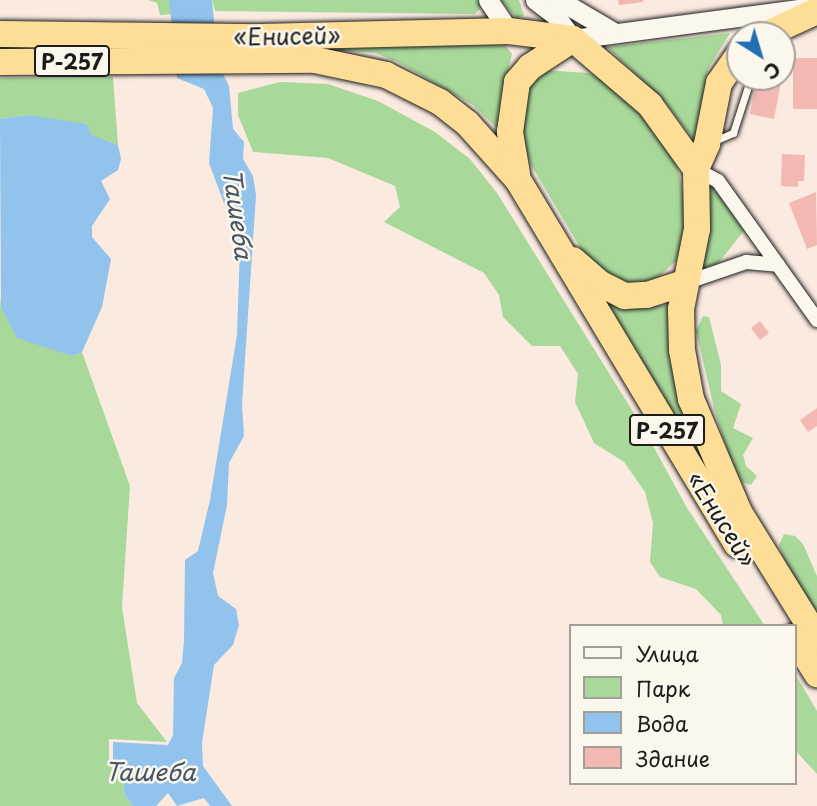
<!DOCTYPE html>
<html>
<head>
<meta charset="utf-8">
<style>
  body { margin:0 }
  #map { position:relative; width:817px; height:806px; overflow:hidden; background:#faeae0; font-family:"Playpen Sans",sans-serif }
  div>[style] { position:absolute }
  .green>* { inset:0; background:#a9d99a }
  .water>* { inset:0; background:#91c3ed }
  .building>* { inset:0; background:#f4b8b2 }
  .roads { filter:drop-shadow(0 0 2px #1c1c1c) drop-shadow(0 0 2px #1c1c1c) }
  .lane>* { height:7px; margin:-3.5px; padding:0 3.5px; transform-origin:3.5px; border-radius:3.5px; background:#fbf7ec }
  .street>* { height:14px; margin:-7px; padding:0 7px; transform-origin:7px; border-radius:7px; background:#fbf7ec }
  .secondary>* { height:19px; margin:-9.5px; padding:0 9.5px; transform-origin:9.5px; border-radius:9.5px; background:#fbf7ec }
  .highway>* { height:26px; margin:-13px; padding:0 13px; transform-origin:13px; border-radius:13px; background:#fedd96 }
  span { translate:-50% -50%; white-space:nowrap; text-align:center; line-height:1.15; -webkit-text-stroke:5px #fbf7ec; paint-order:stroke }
  .shield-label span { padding:2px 5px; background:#fbf7ec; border:2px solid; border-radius:5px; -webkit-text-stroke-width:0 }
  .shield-label { font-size:21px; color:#1c1c1c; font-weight:700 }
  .street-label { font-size:23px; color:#1c1c1c }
  .water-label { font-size:24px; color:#455665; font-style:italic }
  .legend { position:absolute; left:569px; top:624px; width:228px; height:161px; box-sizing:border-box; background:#fbf7ec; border:2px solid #a29f99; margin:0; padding:9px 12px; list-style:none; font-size:21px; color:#1c1c1c }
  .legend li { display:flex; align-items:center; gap:14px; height:35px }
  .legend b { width:35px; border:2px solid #a29f99 }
  .north { position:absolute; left:726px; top:21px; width:70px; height:70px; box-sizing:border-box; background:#fbf7ec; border:2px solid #a29f99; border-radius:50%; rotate:143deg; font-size:19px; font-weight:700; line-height:28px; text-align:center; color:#1c1c1c }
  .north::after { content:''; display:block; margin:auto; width:24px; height:32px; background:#1f6fb2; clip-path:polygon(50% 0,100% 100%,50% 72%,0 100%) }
</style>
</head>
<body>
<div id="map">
  <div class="green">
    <i style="clip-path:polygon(148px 0,169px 0,172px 14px,160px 15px,157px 3px)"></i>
    <i style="clip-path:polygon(212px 0,477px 0,482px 6px,475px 14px,215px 11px)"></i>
    <i style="clip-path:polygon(501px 0,519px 0,524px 15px,517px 19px)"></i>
    <i style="clip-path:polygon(730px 33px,708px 69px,699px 147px,666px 103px,607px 47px)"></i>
    <i style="clip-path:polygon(505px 45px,512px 54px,505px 85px,503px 134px,473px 105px,398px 62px,375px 53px,310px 48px)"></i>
    <i style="clip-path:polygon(543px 70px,589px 73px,608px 81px,647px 117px,676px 159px,686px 208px,683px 245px,676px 261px,653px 282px,640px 287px,612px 281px,584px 254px,531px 165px,520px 133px,523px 93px)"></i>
    <i style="clip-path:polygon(113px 77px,118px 145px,28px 115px,0 119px,0 78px)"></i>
    <i style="clip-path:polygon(280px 82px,328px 84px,378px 101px,435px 132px,470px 159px,497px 193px,645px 431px,687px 508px,765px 626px,723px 626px,721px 615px,696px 589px,660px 577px,650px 562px,653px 523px,645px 492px,624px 462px,594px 443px,575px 402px,578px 374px,560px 346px,532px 346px,503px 317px,499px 295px,484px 273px,384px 222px,400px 207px,395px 186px,328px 158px,253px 152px,238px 115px,238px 93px)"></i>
    <i style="clip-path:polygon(711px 181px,746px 228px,717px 265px,699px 273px)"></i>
    <i style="clip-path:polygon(586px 283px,647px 307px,670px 305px,684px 408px,703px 460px,738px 531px)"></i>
    <i style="clip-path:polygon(0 295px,1px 307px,12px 322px,72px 356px,82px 352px,130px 486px,122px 607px,137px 703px,167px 742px,109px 739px,109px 759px,122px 767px,105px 764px,122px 772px,125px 796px,133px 806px,0 806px)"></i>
    <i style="clip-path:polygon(703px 316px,709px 317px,721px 365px,721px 391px,741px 404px,733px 428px,753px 438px,743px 455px,746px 466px,757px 476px,751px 485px,742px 482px,730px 459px,715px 412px,696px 331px)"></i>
    <i style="clip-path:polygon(784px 534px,795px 536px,803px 544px,817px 576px,817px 615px,787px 567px,779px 545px)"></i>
    <i style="clip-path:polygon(794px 672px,817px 711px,817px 774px,794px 749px)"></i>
  </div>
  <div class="water">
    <i style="clip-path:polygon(169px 0,212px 0,218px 64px,229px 86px,233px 129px,244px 142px,243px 159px,253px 176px,256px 195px,242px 404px,244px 436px,229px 463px,227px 505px,213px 573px,218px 596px,236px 609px,239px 625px,233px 645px,214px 665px,202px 743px,203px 766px,232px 806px,210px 806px,204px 798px,177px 806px,168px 793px,156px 806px,133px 806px,125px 796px,122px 772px,113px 759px,113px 742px,168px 745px,173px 735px,174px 678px,182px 663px,184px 641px,185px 560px,198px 551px,210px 500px,237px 335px,240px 246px,209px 163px,213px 108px,204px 89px,177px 78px)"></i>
    <i style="clip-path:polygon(28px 115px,87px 124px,91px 135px,118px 145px,121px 159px,118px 170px,101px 181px,110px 199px,92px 226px,92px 237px,111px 259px,102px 307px,82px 352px,72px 356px,17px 338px,1px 307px,0 119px)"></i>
  </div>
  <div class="building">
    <i style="clip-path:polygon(618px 0,643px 0,643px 2px,619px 5px)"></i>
    <i style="clip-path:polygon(793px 58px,817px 58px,817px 109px,793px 109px)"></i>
    <i style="clip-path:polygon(757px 77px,782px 77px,774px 119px,750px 114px)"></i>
    <i style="clip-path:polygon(782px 154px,805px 155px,804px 181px,798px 181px,798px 187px,781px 186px)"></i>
    <i style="clip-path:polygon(816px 192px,817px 245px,807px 249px,789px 203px)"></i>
    <i style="clip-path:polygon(760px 321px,769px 333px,760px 340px,751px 328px)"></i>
    <i style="clip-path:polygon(817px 408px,817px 426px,808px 432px,800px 420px)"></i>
  </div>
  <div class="roads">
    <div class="lane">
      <i style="left:714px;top:141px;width:21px;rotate:-23deg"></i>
      <i style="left:733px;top:133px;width:59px;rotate:-72.2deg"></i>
    </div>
    <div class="street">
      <i style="left:696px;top:169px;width:25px;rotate:29deg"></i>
      <i style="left:718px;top:181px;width:171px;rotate:54.5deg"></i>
      <i style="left:685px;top:283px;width:65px;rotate:-19deg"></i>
      <i style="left:746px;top:262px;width:32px;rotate:5deg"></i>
    </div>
    <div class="secondary">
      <i style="left:488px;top:0;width:37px;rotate:56deg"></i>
      <i style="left:535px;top:0;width:26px;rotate:37deg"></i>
      <i style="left:556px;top:16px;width:29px;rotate:54deg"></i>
      <i style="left:573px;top:39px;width:241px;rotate:-7.6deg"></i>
      <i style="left:559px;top:0;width:65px;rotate:30.5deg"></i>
    </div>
    <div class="highway">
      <i style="left:0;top:34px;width:261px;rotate:0.7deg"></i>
      <i style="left:261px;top:37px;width:248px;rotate:-1.4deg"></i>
      <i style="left:509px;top:31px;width:64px;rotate:7.1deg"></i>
      <i style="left:573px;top:39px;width:101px;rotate:40.6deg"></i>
      <i style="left:650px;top:105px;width:79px;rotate:54.3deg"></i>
      <i style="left:696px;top:169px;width:60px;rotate:89deg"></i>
      <i style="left:697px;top:229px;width:82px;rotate:101.3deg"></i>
      <i style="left:681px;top:309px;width:41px;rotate:88.6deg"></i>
      <i style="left:682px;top:350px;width:50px;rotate:79.6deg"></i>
      <i style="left:691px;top:399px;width:123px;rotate:67deg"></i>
      <i style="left:739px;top:512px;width:148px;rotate:58.2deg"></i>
      <i style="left:765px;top:35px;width:57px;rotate:-24.8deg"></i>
      <i style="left:0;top:62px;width:315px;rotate:-0.4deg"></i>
      <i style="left:315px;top:60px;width:73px;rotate:11.9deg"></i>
      <i style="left:386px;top:75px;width:60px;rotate:26.6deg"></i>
      <i style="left:440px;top:102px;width:34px;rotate:38deg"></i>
      <i style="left:467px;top:123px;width:76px;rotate:48.2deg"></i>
      <i style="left:518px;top:180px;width:425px;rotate:59deg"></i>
      <i style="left:696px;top:169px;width:27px;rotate:-66deg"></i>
      <i style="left:707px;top:144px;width:62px;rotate:-78.9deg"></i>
      <i style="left:719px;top:83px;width:37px;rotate:-55deg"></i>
      <i style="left:517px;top:174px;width:43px;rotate:-99.5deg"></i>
      <i style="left:510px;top:132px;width:50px;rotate:-82deg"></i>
      <i style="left:517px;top:82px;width:20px;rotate:-49deg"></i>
      <i style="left:530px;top:67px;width:51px;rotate:-33.1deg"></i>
      <i style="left:573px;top:260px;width:35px;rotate:41deg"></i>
      <i style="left:599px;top:283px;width:29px;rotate:27deg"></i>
      <i style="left:625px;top:296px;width:22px;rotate:-3deg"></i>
      <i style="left:647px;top:295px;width:40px;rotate:-18deg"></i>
      <i style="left:794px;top:637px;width:44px;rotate:58.1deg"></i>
    </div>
  </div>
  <div class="shield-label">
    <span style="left:72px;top:61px">Р-257</span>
    <span style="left:667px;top:430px">Р-257</span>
  </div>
  <div class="street-label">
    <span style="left:287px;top:36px;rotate:-1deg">«Енисей»</span>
    <span style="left:722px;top:519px;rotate:58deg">«Енисей»</span>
  </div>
  <div class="water-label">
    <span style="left:238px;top:214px;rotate:82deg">Ташеба</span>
    <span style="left:150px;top:772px">Ташеба</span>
  </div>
  <ul class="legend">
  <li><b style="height:9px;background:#fbf7ec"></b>Улица</li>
  <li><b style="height:19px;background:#a9d99a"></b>Парк</li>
  <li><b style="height:19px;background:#91c3ed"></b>Вода</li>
  <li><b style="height:19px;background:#f4b8b2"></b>Здание</li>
  </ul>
  <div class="north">С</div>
</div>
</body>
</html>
